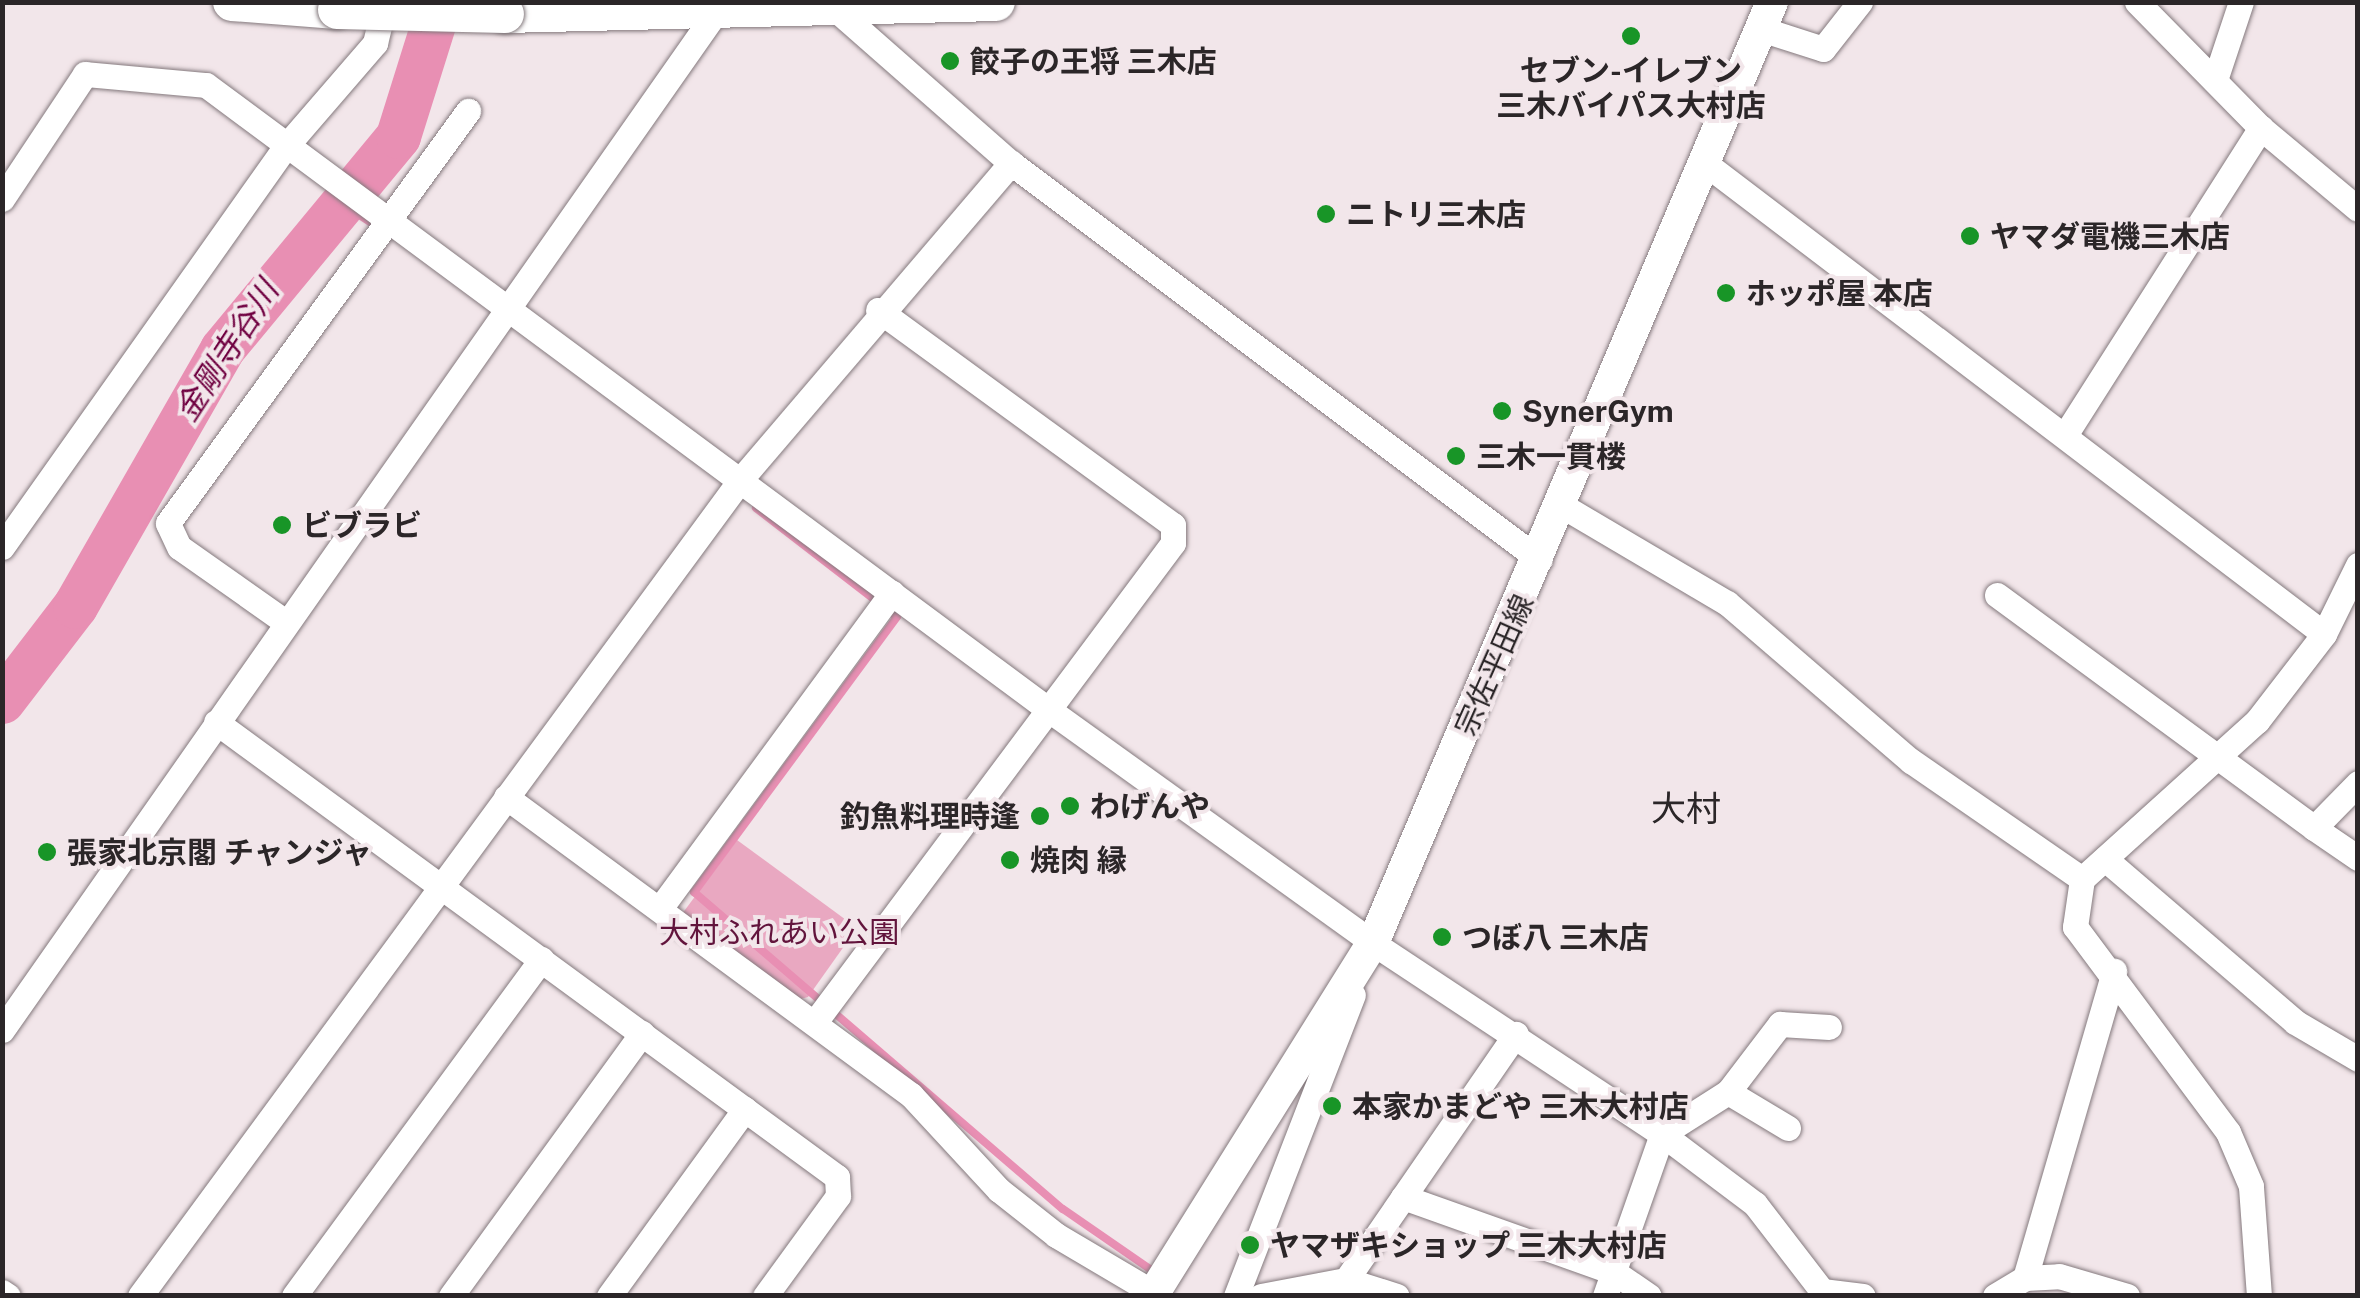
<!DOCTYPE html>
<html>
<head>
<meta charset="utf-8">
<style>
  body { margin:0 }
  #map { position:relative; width:2360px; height:1298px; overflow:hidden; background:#f2e6ea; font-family:"Public Sans","Noto Sans JP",sans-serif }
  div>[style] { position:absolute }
  .green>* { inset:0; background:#e9a8c1 }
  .stream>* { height:8px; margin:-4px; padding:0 4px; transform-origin:4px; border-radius:4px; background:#e88fb3 }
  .river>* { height:45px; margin:-22.5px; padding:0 22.5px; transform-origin:22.5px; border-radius:22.5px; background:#e88fb3 }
  .roads { filter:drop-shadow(0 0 2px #84797d) drop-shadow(0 0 2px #84797d) }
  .minor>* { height:25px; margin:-12.5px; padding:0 12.5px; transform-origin:12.5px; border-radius:12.5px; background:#fff }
  .major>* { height:32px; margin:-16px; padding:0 16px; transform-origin:16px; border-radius:16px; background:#fff }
  .highway>* { height:38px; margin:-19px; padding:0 19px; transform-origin:19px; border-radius:19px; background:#fff }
  .bridges { filter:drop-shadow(0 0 2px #84797d) drop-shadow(0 0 2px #84797d) }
  .highway-bridge>* { height:38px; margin:-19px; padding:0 19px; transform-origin:19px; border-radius:19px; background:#fff }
  .dots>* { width:28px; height:28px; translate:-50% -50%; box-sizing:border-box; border:5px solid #f2e6ea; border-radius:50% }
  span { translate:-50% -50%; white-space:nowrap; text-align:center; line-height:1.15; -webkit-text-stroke:8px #f2e6ea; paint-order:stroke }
  .poi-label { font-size:30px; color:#2b2628; font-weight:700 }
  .left { translate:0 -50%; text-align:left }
  .right { translate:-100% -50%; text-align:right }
  .street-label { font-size:30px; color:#2b2628 }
  .park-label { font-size:30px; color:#62143c }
  .water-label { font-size:32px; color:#6f0040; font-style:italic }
  .quarter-label { font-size:35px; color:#2b2628 }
  .frame { position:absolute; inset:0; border:5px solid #2b2628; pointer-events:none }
</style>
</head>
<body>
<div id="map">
  <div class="green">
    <i style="clip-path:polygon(737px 840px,857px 928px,808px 997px,790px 1002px,679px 918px)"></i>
  </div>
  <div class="stream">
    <i style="left:338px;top:201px;width:45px;rotate:33.3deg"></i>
    <i style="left:756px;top:508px;width:178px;rotate:37.7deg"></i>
    <i style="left:897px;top:617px;width:342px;rotate:126.4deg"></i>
    <i style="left:694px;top:892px;width:486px;rotate:40.7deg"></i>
    <i style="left:1063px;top:1209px;width:106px;rotate:34.6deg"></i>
  </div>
  <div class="river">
    <i style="left:2px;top:701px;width:120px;rotate:-52.5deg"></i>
    <i style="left:75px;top:606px;width:296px;rotate:-60.2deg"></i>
    <i style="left:222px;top:349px;width:276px;rotate:-50.4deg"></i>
    <i style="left:398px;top:136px;width:140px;rotate:-72.6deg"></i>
  </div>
  <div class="roads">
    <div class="minor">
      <i style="left:2137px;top:2px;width:177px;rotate:45.5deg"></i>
      <i style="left:2261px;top:128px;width:126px;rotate:39.9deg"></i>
      <i style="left:840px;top:13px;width:227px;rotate:41.3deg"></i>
      <i style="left:1011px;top:163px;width:661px;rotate:36.89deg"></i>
      <i style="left:1761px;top:29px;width:65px;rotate:17.9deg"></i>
      <i style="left:1823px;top:49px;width:60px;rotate:-51.8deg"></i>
      <i style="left:2217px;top:74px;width:76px;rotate:-71.6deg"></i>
      <i style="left:1706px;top:164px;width:776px;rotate:37.25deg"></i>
      <i style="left:2px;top:199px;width:150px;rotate:-56.4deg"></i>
      <i style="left:85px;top:74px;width:121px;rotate:5.2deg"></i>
      <i style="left:206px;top:85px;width:1049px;rotate:36.55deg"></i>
      <i style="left:1049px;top:710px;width:399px;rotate:35.7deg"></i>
      <i style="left:1373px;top:943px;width:346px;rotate:33.5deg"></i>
      <i style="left:1662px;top:1134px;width:116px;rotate:37deg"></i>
      <i style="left:1755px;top:1204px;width:110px;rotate:52.4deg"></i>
      <i style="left:1822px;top:1291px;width:41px;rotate:7deg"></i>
      <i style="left:2067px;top:432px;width:361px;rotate:-57.5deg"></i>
      <i style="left:1561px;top:505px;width:193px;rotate:30.6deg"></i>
      <i style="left:1727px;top:603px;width:243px;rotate:40.7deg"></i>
      <i style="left:1911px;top:761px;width:208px;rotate:34.6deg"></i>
      <i style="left:2px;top:547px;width:493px;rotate:-54.7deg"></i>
      <i style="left:287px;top:145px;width:135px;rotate:-49.2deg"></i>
      <i style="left:375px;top:43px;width:42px;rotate:-76.3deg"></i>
      <i style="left:1997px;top:595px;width:393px;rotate:36.3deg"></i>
      <i style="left:2314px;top:828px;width:63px;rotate:-45.6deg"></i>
      <i style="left:284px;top:621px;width:128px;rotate:-144.8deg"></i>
      <i style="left:179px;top:547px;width:26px;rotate:-115deg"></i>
      <i style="left:168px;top:523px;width:510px;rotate:-53.94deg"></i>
      <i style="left:216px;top:722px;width:770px;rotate:36.23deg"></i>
      <i style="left:837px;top:1177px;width:19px;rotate:87deg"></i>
      <i style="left:838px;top:1196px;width:124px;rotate:126.1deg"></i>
      <i style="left:506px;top:797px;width:503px;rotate:36.35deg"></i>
      <i style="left:911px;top:1095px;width:129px;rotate:47.2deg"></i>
      <i style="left:999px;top:1190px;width:73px;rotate:38.3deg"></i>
      <i style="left:1056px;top:1235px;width:120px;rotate:30.6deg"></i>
      <i style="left:2314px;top:828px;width:53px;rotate:34.3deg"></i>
      <i style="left:2105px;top:859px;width:250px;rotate:40.6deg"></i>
      <i style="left:2295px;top:1022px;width:73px;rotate:30.4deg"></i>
      <i style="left:661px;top:907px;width:390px;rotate:-53.7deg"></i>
      <i style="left:815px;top:1022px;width:598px;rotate:-53.23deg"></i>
      <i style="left:1173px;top:543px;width:18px;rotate:-90deg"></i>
      <i style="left:1173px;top:525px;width:365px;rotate:-143.9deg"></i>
      <i style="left:2px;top:1030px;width:1256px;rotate:-54.96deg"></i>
      <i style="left:1728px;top:1092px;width:86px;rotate:-52.6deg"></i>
      <i style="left:1780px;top:1024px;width:49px;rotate:3.5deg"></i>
      <i style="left:1403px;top:1197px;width:224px;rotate:19.6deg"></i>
      <i style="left:1614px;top:1272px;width:42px;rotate:34.4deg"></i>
      <i style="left:2025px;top:1278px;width:320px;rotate:-73.8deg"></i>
      <i style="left:1346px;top:1280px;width:299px;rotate:-55.4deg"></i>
      <i style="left:2px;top:1292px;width:7px;rotate:34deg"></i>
      <i style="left:140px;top:1296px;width:1014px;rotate:-53.66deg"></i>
      <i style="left:741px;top:479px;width:416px;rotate:-49.5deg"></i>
      <i style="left:294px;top:1296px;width:418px;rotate:-53.7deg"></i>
      <i style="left:451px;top:1296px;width:325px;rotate:-54deg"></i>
      <i style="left:609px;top:1296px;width:231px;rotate:-54deg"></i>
      <i style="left:1236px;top:1296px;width:323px;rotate:-68.8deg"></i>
      <i style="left:1261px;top:1296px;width:86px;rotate:-10.7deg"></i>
      <i style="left:1346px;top:1280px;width:53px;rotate:17.4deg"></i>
      <i style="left:1605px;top:1296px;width:172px;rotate:-70.6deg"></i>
      <i style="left:1662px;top:1134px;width:78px;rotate:-32.5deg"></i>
      <i style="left:1728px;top:1092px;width:70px;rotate:31deg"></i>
      <i style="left:1995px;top:1296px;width:35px;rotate:-31deg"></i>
      <i style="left:2025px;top:1278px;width:34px;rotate:-3deg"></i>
      <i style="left:2059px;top:1276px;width:71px;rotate:16.4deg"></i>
      <i style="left:2259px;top:1296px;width:110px;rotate:-94.2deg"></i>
      <i style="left:2251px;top:1186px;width:59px;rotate:-113.1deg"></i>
      <i style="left:2228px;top:1132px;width:256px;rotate:-126.7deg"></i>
      <i style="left:2075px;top:927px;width:49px;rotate:-81.7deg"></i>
      <i style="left:2082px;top:879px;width:236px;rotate:-42.1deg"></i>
      <i style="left:2257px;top:721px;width:110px;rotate:-52.4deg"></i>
      <i style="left:2324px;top:634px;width:77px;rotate:-63.8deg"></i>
    </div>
    <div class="major">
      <i style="left:1152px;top:1296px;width:416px;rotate:-58deg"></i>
      <i style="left:1373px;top:943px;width:1022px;rotate:-67.02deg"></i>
    </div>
    <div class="highway">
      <i style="left:232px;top:2px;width:105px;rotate:4.4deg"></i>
      <i style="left:505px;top:14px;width:491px;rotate:-1.4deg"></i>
    </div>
  </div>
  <div class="bridges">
    <div class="highway-bridge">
      <i style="left:337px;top:10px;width:168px;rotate:1.4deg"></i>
    </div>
  </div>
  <div class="dots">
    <i style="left:1631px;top:36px;background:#189527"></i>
    <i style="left:950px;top:61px;background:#189527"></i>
    <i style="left:1326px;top:214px;background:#189527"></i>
    <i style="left:1970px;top:236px;background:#189527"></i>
    <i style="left:1726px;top:293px;background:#189527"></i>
    <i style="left:1502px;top:411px;background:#189527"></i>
    <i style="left:1456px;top:456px;background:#189527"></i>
    <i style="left:282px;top:525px;background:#189527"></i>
    <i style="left:1070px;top:806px;background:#189527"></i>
    <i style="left:1040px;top:816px;background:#189527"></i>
    <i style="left:47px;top:852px;background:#189527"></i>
    <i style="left:1010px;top:860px;background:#189527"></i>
    <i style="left:1442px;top:937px;background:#189527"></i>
    <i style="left:1332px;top:1106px;background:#189527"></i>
    <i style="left:1250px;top:1245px;background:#189527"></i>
  </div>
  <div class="poi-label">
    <span class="left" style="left:970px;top:61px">餃子の王将 三木店</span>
    <span style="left:1631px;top:87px">セブン-イレブン<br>三木バイパス大村店</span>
    <span class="left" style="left:1346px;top:214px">ニトリ三木店</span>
    <span class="left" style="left:1990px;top:236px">ヤマダ電機三木店</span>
    <span class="left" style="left:1746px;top:293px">ホッポ屋 本店</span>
    <span class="left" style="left:1522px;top:411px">SynerGym</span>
    <span class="left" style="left:1476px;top:456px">三木一貫楼</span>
    <span class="left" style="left:302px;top:525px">ビブラビ</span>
    <span class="left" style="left:1090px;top:806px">わげんや</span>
    <span class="right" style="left:1020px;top:816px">釣魚料理時逢</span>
    <span class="left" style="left:67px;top:852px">張家北京閣 チャンジャ</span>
    <span class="left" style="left:1030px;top:860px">焼肉 縁</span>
    <span class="left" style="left:1462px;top:937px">つぼ八 三木店</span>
    <span class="left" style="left:1352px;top:1106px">本家かまどや 三木大村店</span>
    <span class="left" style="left:1270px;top:1245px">ヤマザキショップ 三木大村店</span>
  </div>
  <div class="street-label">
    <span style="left:1494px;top:665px;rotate:-66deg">宗佐平田線</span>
  </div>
  <div class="park-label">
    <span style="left:779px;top:932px">大村ふれあい公園</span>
  </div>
  <div class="water-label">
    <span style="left:227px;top:351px;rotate:-57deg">金剛寺谷川</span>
  </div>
  <div class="quarter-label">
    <span style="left:1686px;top:809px">大村</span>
  </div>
  <div class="frame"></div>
</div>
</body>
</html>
